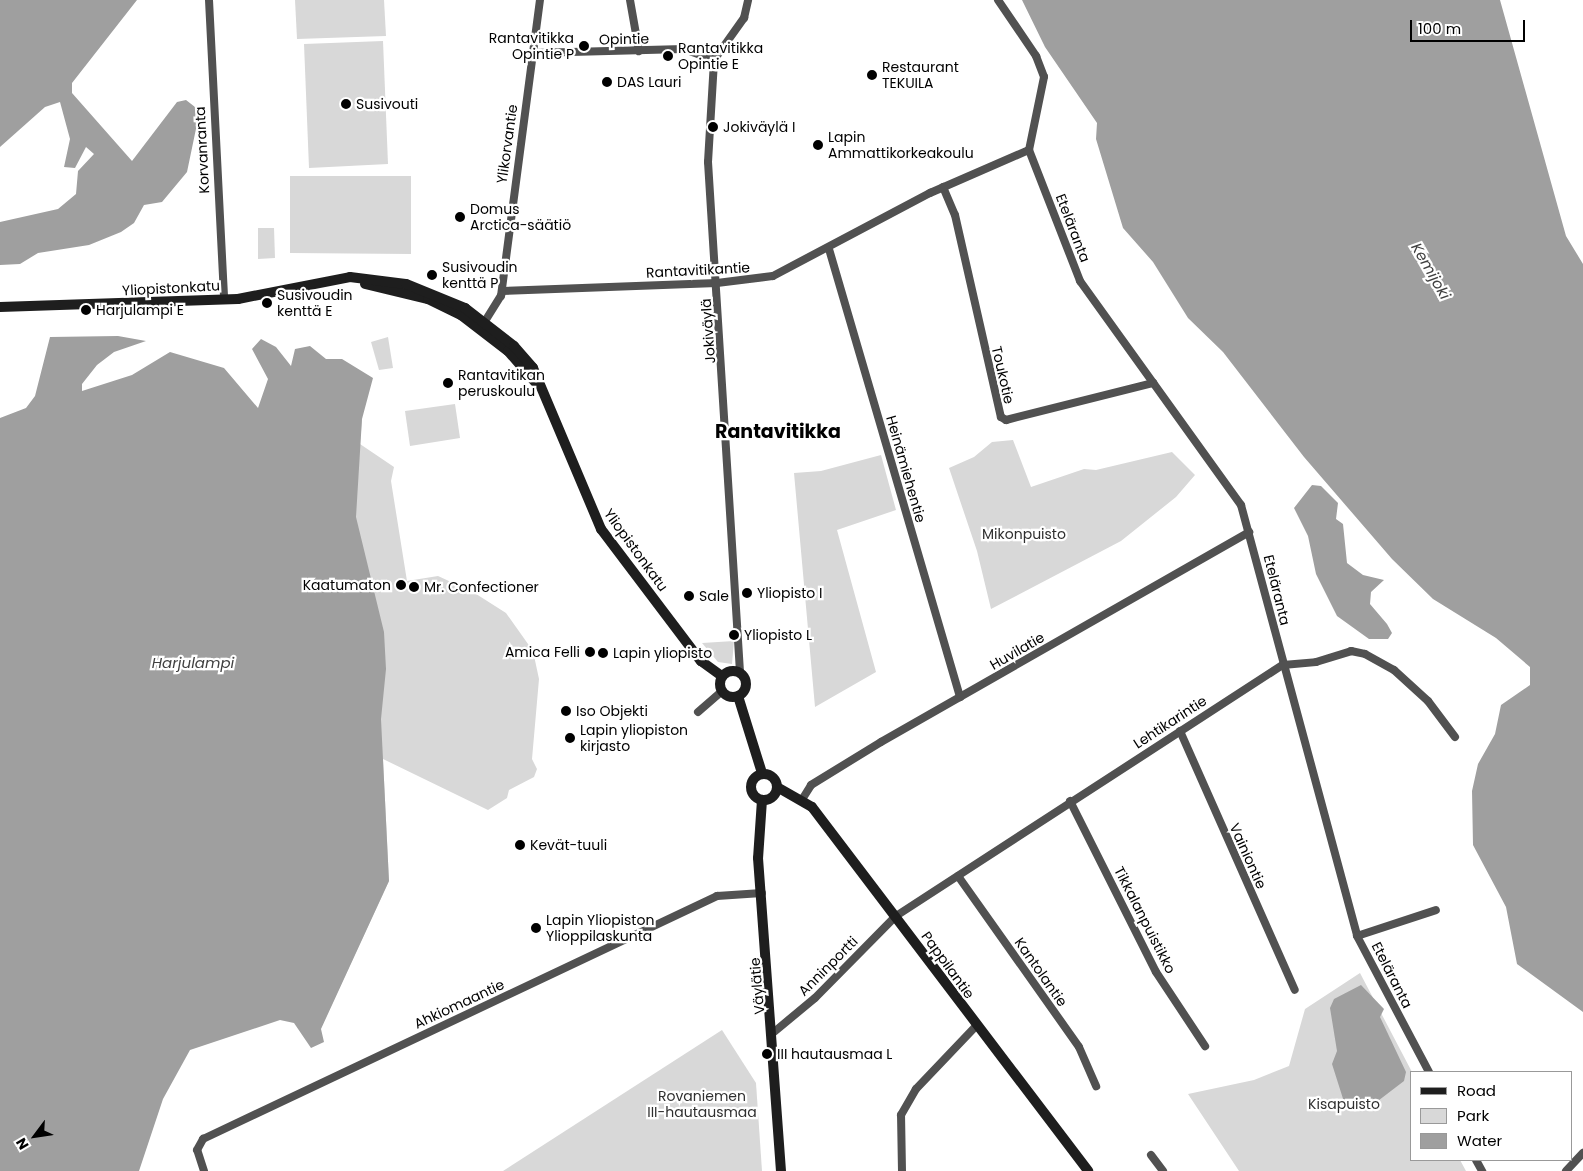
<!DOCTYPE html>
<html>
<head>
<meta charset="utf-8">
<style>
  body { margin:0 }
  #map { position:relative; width:1583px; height:1171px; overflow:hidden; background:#fff; font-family:Poppins,sans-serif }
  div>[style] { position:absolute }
  .green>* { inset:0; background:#d8d8d8 }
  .water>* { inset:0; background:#9f9f9f }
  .street>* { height:8px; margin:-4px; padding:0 4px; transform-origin:4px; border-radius:4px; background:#515151 }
  .secondary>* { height:10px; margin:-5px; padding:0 5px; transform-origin:5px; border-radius:5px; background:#1e1e1e }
  .secondary>.ring { margin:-5px; padding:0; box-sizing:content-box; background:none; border:10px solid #1e1e1e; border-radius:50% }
  .dots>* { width:14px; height:14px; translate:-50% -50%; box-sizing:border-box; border:2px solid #fff; border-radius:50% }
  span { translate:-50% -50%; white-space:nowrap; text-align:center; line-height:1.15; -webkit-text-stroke:4.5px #fff; paint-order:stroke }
  .poi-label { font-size:14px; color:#000 }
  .right { translate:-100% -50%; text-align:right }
  .left { translate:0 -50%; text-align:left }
  .street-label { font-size:14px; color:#000 }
  .park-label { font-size:14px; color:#2f2f2f }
  .water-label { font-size:15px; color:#404040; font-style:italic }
  .district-label { font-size:19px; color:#000; font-weight:700 }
  .legend { position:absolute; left:1410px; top:1071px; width:162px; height:90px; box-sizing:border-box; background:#fff; border:1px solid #999; margin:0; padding:6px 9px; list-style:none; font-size:15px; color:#000 }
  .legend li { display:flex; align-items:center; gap:10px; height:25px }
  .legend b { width:25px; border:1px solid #999 }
  .north { position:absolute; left:10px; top:1111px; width:50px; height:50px; -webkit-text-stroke:4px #fff; paint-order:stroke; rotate:239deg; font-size:14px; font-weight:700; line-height:20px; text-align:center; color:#000 }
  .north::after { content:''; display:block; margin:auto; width:18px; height:22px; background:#000; clip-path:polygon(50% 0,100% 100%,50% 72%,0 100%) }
  .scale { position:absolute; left:1410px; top:20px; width:115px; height:22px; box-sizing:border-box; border:2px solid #000; border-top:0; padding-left:6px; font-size:15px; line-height:18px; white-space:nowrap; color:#000; -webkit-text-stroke:4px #fff; paint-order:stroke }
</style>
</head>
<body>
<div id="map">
  <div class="green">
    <i style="clip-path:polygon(295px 0,384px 0,386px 36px,297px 39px)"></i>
    <i style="clip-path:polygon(383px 41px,388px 164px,309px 168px,304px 44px)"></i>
    <i style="clip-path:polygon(290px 176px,411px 176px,411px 254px,290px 253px)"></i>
    <i style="clip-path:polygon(258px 228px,274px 228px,275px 258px,258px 259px)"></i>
    <i style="clip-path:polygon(388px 337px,393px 368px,379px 370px,371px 342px)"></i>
    <i style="clip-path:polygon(455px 404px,460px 438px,410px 446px,405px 411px)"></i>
    <i style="clip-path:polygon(362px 419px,360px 444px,394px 467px,391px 481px,407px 581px,438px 576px,473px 592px,506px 613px,533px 651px,539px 679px,532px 759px,537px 769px,534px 777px,509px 790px,507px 798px,488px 810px,383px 759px,389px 881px,320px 1030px,0 742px)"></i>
    <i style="clip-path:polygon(1013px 440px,1031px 487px,1084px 469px,1096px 470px,1172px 452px,1195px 475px,1176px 497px,1121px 541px,991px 609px,977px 551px,949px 468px,974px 457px,992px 442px)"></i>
    <i style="clip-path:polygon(881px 455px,896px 510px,837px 530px,876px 672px,815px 707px,794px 473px,821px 471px)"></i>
    <i style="clip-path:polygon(734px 641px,732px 664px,718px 662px,702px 643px)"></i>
    <i style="clip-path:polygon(1360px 973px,1412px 1072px,1412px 1160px,1460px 1160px,1466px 1171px,1239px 1171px,1188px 1094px,1254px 1080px,1289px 1066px,1305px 1009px)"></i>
    <i style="clip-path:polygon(722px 1030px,756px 1083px,762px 1171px,503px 1171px)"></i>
  </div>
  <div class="water">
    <i style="clip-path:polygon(0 0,137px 0,72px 83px,72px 93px,132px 161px,177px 102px,186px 100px,195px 107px,197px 124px,187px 172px,162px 202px,144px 205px,134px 223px,121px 232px,89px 245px,38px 253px,20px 264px,0 265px,0 222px,58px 209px,76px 194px,78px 171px,94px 154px,86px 147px,75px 168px,64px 167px,70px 139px,60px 102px,45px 107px,0 147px)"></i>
    <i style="clip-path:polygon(1022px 0,1500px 0,1566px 236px,1583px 264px,1583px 1012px,1517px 964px,1506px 907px,1473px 845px,1472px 791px,1478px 764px,1495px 734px,1501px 705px,1530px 685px,1530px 667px,1496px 638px,1433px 599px,1392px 559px,1304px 457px,1223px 352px,1188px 318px,1153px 262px,1123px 228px,1096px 139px,1097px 123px,1045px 47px)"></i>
    <i style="clip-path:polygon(118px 336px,146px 341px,114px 352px,97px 365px,82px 384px,82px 391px,132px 375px,170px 352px,224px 368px,258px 408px,268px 379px,252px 349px,261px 339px,276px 347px,291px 366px,295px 349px,310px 346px,326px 359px,342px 359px,373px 378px,362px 419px,356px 517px,384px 632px,386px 669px,381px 719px,389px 881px,321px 1029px,324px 1042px,311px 1048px,294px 1023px,280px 1020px,190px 1050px,163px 1099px,139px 1171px,0 1171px,0 418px,26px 408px,35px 396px,50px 337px)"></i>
    <i style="clip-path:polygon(1312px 485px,1321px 486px,1338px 503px,1336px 519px,1343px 524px,1347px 563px,1363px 575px,1384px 580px,1371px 592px,1370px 604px,1387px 624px,1392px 633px,1388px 639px,1369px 639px,1337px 616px,1316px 574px,1308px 536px,1294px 508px)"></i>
    <i style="clip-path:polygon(1361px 985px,1384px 1009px,1380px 1017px,1406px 1072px,1404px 1081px,1370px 1107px,1345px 1105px,1332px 1064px,1337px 1051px,1330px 1008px,1334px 999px)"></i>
  </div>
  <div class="street">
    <i style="left:209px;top:0;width:299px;rotate:87.1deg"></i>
    <i style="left:630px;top:0;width:52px;rotate:80deg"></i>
    <i style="left:998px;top:0;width:68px;rotate:55.8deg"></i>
    <i style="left:1036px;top:56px;width:22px;rotate:69deg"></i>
    <i style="left:1044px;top:77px;width:75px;rotate:101.6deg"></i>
    <i style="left:533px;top:53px;width:151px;rotate:-1.5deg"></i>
    <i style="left:684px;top:49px;width:32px;rotate:20deg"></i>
    <i style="left:1029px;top:150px;width:141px;rotate:68.7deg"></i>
    <i style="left:1080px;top:281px;width:276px;rotate:54.3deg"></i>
    <i style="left:1241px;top:505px;width:446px;rotate:74.9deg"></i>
    <i style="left:1357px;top:936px;width:154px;rotate:62.1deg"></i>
    <i style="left:943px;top:187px;width:30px;rotate:67deg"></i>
    <i style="left:955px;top:215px;width:207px;rotate:77.2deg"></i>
    <i style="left:1001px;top:417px;width:6px;rotate:31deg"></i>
    <i style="left:1006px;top:420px;width:152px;rotate:-14.1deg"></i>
    <i style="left:829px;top:249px;width:467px;rotate:73.7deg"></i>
    <i style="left:502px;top:291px;width:215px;rotate:-2.1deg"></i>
    <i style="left:717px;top:283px;width:56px;rotate:-7.1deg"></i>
    <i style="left:773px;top:276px;width:178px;rotate:-27.9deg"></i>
    <i style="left:930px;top:193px;width:108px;rotate:-23.5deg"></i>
    <i style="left:482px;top:326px;width:36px;rotate:-58deg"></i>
    <i style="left:501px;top:296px;width:299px;rotate:-82.5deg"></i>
    <i style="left:740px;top:672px;width:511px;rotate:-93.59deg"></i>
    <i style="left:708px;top:162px;width:102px;rotate:-86.6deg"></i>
    <i style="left:714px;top:60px;width:52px;rotate:-54.5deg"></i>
    <i style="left:744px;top:18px;width:18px;rotate:-77deg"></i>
    <i style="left:698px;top:712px;width:32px;rotate:-41deg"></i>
    <i style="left:1180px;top:731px;width:283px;rotate:66.1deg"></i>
    <i style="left:803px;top:798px;width:15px;rotate:-58deg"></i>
    <i style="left:811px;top:785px;width:82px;rotate:-31.6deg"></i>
    <i style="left:881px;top:742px;width:424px;rotate:-29.7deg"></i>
    <i style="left:1070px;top:801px;width:191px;rotate:63.3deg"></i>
    <i style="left:1156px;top:972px;width:89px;rotate:56.5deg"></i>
    <i style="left:958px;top:876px;width:209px;rotate:54.7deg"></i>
    <i style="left:1079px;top:1047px;width:43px;rotate:66.4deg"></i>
    <i style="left:1357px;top:936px;width:83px;rotate:-18.2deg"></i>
    <i style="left:774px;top:1032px;width:53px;rotate:-39.7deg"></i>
    <i style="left:815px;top:998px;width:115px;rotate:-45.4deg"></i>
    <i style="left:896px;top:916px;width:461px;rotate:-33deg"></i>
    <i style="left:1283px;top:665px;width:33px;rotate:-5deg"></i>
    <i style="left:1316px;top:662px;width:37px;rotate:-17deg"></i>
    <i style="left:1351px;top:651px;width:14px;rotate:12deg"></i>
    <i style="left:1365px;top:654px;width:33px;rotate:29deg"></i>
    <i style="left:1394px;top:670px;width:46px;rotate:42.4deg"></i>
    <i style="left:1428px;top:701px;width:45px;rotate:53.1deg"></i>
    <i style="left:1151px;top:1155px;width:20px;rotate:53deg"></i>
    <i style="left:1476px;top:1160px;width:13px;rotate:61deg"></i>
    <i style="left:204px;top:1171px;width:22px;rotate:-108deg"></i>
    <i style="left:197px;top:1150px;width:13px;rotate:-61deg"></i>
    <i style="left:203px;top:1139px;width:569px;rotate:-25.3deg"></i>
    <i style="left:717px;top:896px;width:45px;rotate:-3.8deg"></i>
    <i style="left:902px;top:1171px;width:56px;rotate:-91deg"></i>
    <i style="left:901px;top:1115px;width:30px;rotate:-60deg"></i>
    <i style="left:916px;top:1089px;width:86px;rotate:-46.4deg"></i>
    <i style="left:1566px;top:1171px;width:25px;rotate:-47deg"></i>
  </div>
  <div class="secondary">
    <i style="left:365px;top:284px;width:65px;rotate:13.4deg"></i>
    <i style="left:428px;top:299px;width:37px;rotate:26deg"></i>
    <i style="left:461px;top:315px;width:59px;rotate:37.5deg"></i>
    <i style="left:508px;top:351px;width:43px;rotate:48.8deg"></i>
    <i style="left:0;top:307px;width:238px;rotate:-1.9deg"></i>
    <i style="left:238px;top:299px;width:114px;rotate:-11.1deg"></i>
    <i style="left:350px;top:277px;width:56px;rotate:7.1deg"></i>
    <i style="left:406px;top:284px;width:64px;rotate:22.1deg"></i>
    <i style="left:465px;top:308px;width:62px;rotate:37.8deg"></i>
    <i style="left:514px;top:346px;width:29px;rotate:49deg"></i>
    <i style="left:533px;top:368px;width:175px;rotate:67.1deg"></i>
    <i style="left:601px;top:529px;width:166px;rotate:52.9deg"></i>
    <i style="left:701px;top:661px;width:26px;rotate:36deg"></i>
    <i class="ring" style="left:720px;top:671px;width:16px;height:16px"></i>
    <i style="left:738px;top:696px;width:81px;rotate:72.7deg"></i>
    <i class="ring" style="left:751px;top:774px;width:16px;height:16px"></i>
    <i style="left:777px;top:787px;width:40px;rotate:29.7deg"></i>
    <i style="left:812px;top:807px;width:457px;rotate:52.8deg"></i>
    <i style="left:762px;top:800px;width:58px;rotate:93.9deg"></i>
    <i style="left:758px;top:858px;width:314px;rotate:85.8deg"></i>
  </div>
  <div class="dots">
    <i style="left:584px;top:46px;background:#000"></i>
    <i style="left:668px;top:56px;background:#000"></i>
    <i style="left:872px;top:75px;background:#000"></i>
    <i style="left:607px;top:82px;background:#000"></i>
    <i style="left:346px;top:104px;background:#000"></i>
    <i style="left:713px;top:127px;background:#000"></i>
    <i style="left:818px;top:145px;background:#000"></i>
    <i style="left:460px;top:217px;background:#000"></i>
    <i style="left:432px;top:275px;background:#000"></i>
    <i style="left:267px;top:303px;background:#000"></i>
    <i style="left:86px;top:310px;background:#000"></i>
    <i style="left:448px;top:383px;background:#000"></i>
    <i style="left:401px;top:585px;background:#000"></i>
    <i style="left:414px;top:587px;background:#000"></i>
    <i style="left:747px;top:593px;background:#000"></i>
    <i style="left:689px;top:596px;background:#000"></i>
    <i style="left:734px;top:635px;background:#000"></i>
    <i style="left:590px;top:652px;background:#000"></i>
    <i style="left:603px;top:653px;background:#000"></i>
    <i style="left:566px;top:711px;background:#000"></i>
    <i style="left:570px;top:738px;background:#000"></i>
    <i style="left:520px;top:845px;background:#000"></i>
    <i style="left:536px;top:928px;background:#000"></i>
    <i style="left:767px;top:1054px;background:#000"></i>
  </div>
  <div class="poi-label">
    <span class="right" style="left:574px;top:46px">Rantavitikka<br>Opintie P</span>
    <span class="left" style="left:678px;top:56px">Rantavitikka<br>Opintie E</span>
    <span class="left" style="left:882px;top:75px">Restaurant<br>TEKUILA</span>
    <span class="left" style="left:617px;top:82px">DAS Lauri</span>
    <span class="left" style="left:356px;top:104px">Susivouti</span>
    <span class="left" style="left:723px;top:127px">Jokiväylä I</span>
    <span class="left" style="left:828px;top:145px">Lapin<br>Ammattikorkeakoulu</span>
    <span class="left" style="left:470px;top:217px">Domus<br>Arctica-säätiö</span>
    <span class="left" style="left:442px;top:275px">Susivoudin<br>kenttä P</span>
    <span class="left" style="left:277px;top:303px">Susivoudin<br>kenttä E</span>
    <span class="left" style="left:96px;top:310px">Harjulampi E</span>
    <span class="left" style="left:458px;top:383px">Rantavitikan<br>peruskoulu</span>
    <span class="right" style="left:391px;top:585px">Kaatumaton</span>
    <span class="left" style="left:424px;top:587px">Mr. Confectioner</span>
    <span class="left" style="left:757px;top:593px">Yliopisto I</span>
    <span class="left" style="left:699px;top:596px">Sale</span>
    <span class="left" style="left:744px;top:635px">Yliopisto L</span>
    <span class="right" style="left:580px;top:652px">Amica Felli</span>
    <span class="left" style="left:613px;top:653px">Lapin yliopisto</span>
    <span class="left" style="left:576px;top:711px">Iso Objekti</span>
    <span class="left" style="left:580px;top:738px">Lapin yliopiston<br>kirjasto</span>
    <span class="left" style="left:530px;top:845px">Kevät-tuuli</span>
    <span class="left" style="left:546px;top:928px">Lapin Yliopiston<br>Ylioppilaskunta</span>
    <span class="left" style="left:777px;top:1054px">III hautausmaa L</span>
  </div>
  <div class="street-label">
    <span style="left:624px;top:39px;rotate:-1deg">Opintie</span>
    <span style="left:507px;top:144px;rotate:-82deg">Ylikorvantie</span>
    <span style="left:202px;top:150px;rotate:-93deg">Korvanranta</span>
    <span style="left:1073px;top:228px;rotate:69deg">Eteläranta</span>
    <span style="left:698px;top:270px;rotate:-3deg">Rantavitikantie</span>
    <span style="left:171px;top:288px;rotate:-3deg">Yliopistonkatu</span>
    <span style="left:708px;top:331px;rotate:-94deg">Jokiväylä</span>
    <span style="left:1003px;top:375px;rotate:77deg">Toukotie</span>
    <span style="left:906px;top:469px;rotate:74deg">Heinämiehentie</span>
    <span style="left:636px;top:550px;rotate:54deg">Yliopistonkatu</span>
    <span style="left:1277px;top:590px;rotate:76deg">Eteläranta</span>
    <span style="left:1017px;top:651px;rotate:-30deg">Huvilatie</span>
    <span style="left:1170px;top:722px;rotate:-33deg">Lehtikarintie</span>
    <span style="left:1248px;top:856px;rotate:66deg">Vainiontie</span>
    <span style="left:1145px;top:920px;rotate:63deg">Tikkalanpuistikko</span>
    <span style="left:948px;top:965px;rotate:54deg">Pappilantie</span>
    <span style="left:828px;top:966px;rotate:-45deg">Anninportti</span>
    <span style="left:1041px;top:972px;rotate:55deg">Kantolantie</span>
    <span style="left:1392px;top:975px;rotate:63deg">Eteläranta</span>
    <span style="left:757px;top:986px;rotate:-95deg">Väylätie</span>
    <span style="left:459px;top:1004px;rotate:-25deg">Ahkiomaantie</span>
  </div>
  <div class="park-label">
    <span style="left:1024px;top:534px">Mikonpuisto</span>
    <span style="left:702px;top:1104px">Rovaniemen<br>III-hautausmaa</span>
    <span style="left:1344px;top:1104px">Kisapuisto</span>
  </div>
  <div class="water-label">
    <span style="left:1431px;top:271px;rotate:60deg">Kemijoki</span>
    <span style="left:193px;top:663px">Harjulampi</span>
  </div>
  <div class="district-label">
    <span style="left:778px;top:432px">Rantavitikka</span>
  </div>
  <ul class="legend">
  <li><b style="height:6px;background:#1e1e1e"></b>Road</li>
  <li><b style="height:14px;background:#d8d8d8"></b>Park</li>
  <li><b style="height:14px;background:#9f9f9f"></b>Water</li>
  </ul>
  <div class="north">N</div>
  <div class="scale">100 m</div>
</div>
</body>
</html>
